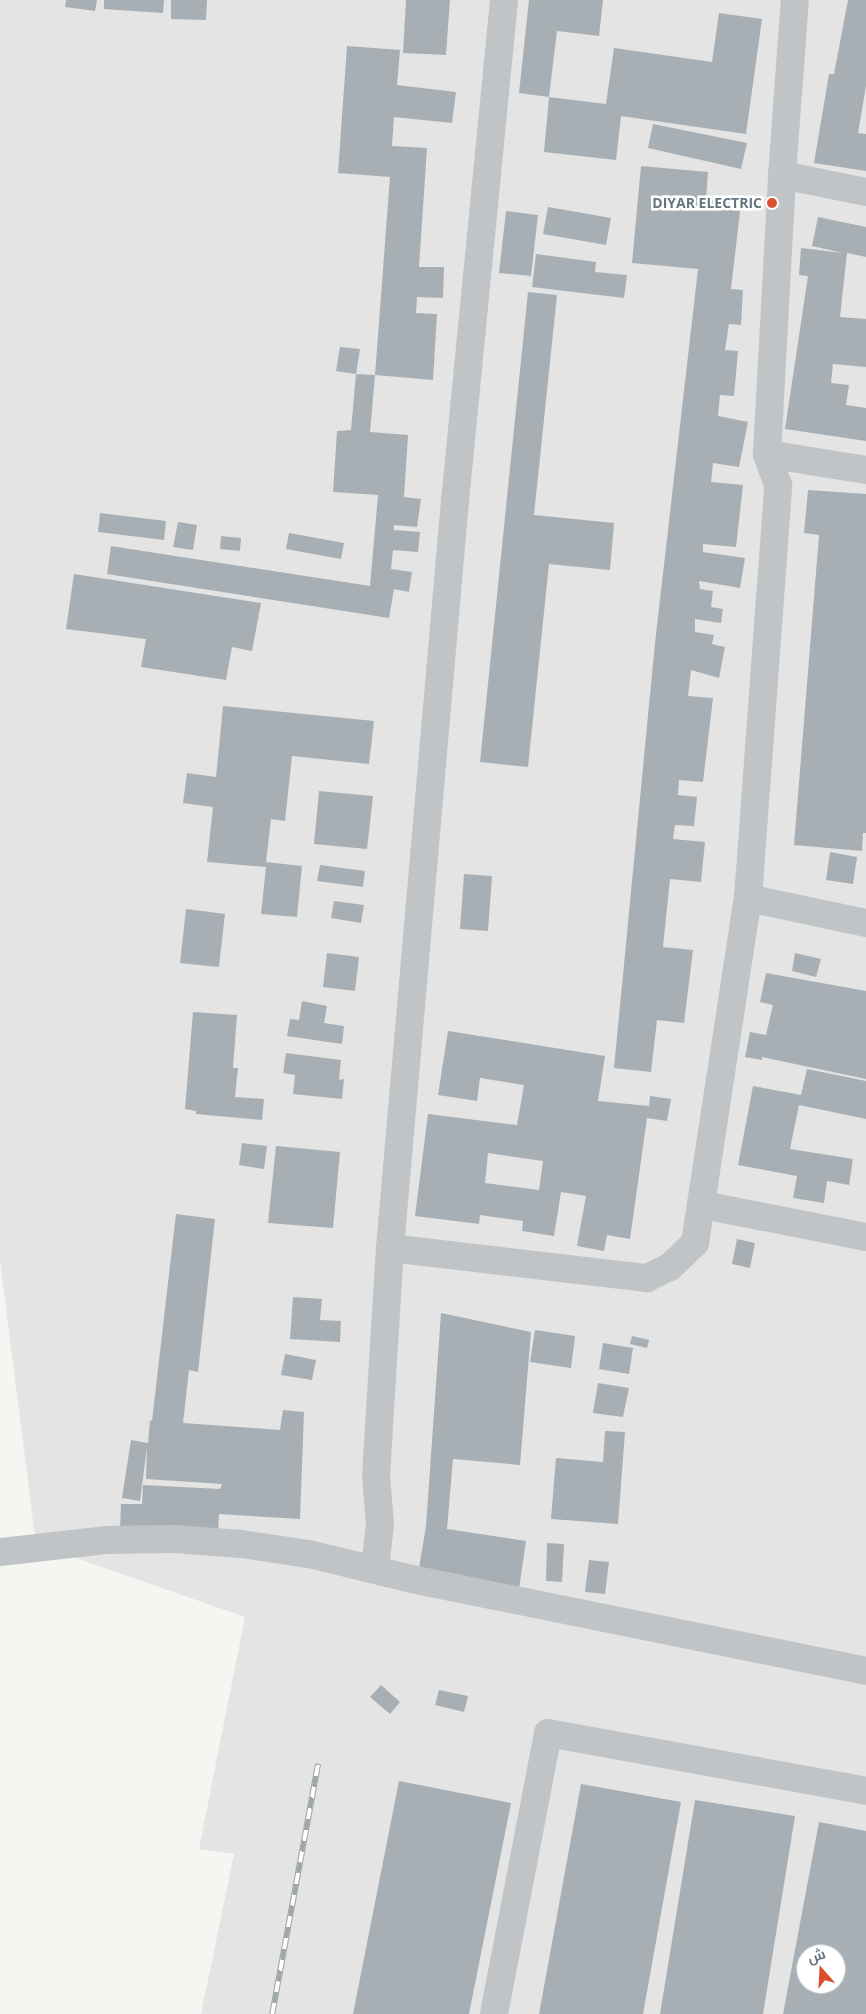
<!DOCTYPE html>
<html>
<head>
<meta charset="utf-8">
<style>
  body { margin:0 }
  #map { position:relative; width:866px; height:2014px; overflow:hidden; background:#f5f5f2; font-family:"Open Sans",Cairo,sans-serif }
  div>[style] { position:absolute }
  .built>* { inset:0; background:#e3e4e3 }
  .building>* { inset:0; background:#a8afb4 }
  .minor>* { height:28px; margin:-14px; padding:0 14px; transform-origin:14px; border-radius:14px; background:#c0c4c7 }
  .rail>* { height:5.5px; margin-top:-2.75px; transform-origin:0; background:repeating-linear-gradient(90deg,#fff 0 11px,#9fa6aa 0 22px); box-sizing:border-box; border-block:1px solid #9fa6aa }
  .dots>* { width:14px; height:14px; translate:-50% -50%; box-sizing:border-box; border:2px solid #fff; border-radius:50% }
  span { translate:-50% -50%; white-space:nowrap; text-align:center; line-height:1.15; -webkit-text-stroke:5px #fff; paint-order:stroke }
  .poi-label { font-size:14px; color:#657681; font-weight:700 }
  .right { translate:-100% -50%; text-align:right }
  .north { position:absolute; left:796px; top:1944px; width:50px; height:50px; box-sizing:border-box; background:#fff; border:1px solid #c1c8cd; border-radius:50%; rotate:341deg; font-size:14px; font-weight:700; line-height:20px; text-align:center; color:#657681 }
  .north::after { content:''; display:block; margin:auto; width:18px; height:22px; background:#db4f2b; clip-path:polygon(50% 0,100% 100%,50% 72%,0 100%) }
</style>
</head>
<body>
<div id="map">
  <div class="built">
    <i style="clip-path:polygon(evenodd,0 0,866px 0,866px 2014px,201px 2014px,234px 1854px,199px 1849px,245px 1617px,36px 1544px,0 1261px,0 0,806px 1954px,836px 1954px,836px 1984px,806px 1984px,806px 1954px)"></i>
  </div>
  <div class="building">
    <i style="clip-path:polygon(66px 0,97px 0,95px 11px,65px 7px)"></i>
    <i style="clip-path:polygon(104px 0,164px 0,163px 13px,104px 9px)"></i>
    <i style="clip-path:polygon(171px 0,207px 0,206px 20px,171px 19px)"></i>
    <i style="clip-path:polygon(406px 0,450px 0,446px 55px,403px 53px)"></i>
    <i style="clip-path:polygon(529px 0,603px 0,599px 36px,557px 31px,549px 97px,606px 104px,614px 48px,712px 62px,719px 13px,762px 19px,746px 134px,621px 116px,616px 160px,544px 152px,549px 97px,519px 93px)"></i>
    <i style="clip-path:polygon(848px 0,866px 0,866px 86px,858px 133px,866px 134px,866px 171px,814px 163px,829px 74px,834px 74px)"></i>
    <i style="clip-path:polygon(347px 46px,400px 50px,397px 85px,456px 92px,452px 123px,394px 117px,392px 146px,427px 148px,419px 267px,444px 267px,443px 298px,417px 297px,416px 313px,437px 314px,433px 380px,375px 375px,390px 177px,338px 173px)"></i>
    <i style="clip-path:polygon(653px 124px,747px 143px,741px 169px,648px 148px)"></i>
    <i style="clip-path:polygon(641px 166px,708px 172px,706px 199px,741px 203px,731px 289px,743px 290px,741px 325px,729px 324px,725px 350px,738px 351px,734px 396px,720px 395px,718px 416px,748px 422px,739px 467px,713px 463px,711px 482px,743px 485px,736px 547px,703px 544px,703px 552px,745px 558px,740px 588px,699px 581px,700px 589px,713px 591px,711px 607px,723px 609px,721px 623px,695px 619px,695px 632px,714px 635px,712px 644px,725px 647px,719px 678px,691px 670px,688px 696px,713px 698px,703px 782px,679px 780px,678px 795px,697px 797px,694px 826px,675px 825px,673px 839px,705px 842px,701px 882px,670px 879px,663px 947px,693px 950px,684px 1023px,657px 1020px,651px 1072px,614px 1068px,655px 643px,698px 269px,632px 263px)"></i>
    <i style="clip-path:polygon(548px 207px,611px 218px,606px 245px,543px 234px)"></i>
    <i style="clip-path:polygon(506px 211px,538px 215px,531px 276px,499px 273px)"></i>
    <i style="clip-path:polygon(818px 217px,866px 227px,866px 257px,847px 253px,840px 317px,866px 319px,866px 367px,833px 364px,831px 383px,849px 385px,846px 405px,866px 408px,866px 441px,785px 429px,808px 276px,799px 275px,801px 248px,843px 253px,812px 246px)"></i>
    <i style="clip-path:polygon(536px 254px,596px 262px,595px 272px,627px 275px,624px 298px,532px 287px)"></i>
    <i style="clip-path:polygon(528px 292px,557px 295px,534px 515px,614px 523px,610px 570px,549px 564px,528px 767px,480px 762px)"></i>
    <i style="clip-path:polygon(340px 347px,360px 349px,356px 374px,336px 371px)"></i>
    <i style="clip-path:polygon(356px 374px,375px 375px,370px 432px,408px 435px,404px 497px,421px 499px,417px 527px,394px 525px,394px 530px,420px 532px,418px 552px,393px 550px,391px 569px,412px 572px,409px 592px,394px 589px,389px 618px,107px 574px,111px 546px,370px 586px,378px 495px,333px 492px,337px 431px,351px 430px)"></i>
    <i style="clip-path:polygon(808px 490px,866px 494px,866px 833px,863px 833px,862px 851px,794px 845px,819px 535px,804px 533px)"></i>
    <i style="clip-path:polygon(100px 513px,166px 521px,164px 540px,98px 532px)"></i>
    <i style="clip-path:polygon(178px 522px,197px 525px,193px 550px,173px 547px)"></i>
    <i style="clip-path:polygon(289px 533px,344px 543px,341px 559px,286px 549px)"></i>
    <i style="clip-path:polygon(221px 536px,241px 538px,240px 551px,220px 549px)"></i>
    <i style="clip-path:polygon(74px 574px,261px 603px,252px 651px,232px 647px,226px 680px,141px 667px,146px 639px,66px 629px)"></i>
    <i style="clip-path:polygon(223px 706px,374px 721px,369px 764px,292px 756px,285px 821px,271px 819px,266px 862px,302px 866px,297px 917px,261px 914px,266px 867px,207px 862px,213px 807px,183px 803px,187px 773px,216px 777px)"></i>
    <i style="clip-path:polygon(319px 791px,373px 796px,367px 849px,314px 844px)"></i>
    <i style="clip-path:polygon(830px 852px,857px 857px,853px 884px,826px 880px)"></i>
    <i style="clip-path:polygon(320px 865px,365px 871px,363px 887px,317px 881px)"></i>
    <i style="clip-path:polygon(464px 874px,492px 876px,488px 931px,460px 929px)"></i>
    <i style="clip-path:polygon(334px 901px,364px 905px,361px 923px,331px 918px)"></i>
    <i style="clip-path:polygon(186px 909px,225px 914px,219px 967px,180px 963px)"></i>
    <i style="clip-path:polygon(327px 953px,359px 957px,355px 991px,323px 987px)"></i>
    <i style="clip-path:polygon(795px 953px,821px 959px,816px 977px,792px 971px)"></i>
    <i style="clip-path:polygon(766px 973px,866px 991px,866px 1079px,762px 1057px,762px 1060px,745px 1057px,750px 1032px,766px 1035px,773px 1005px,760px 1002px)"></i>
    <i style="clip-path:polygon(302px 1001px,327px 1006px,324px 1023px,344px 1026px,342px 1044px,287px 1036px,290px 1019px,299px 1020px)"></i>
    <i style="clip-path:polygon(193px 1012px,237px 1015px,233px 1068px,238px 1068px,235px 1097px,264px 1099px,262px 1120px,196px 1114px,196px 1111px,185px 1109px)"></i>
    <i style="clip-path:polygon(evenodd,448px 1031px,605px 1056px,598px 1101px,649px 1106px,650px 1096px,671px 1099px,667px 1121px,647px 1118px,630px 1239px,607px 1235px,604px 1251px,577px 1246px,586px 1196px,561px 1192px,554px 1236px,522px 1231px,523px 1221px,480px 1215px,479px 1224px,415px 1216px,428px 1114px,517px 1125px,524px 1085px,480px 1078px,477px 1101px,438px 1095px,448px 1031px,488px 1153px,543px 1161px,539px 1190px,485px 1183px,488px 1153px)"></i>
    <i style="clip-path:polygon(286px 1053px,341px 1060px,339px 1080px,344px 1079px,342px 1099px,293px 1094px,295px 1075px,283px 1073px)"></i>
    <i style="clip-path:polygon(807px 1069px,866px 1081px,866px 1119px,799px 1105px,790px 1149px,853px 1159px,849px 1185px,827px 1181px,824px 1203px,793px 1198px,797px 1176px,738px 1165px,753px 1086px,801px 1095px)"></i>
    <i style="clip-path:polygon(242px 1143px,267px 1146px,264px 1169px,239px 1165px)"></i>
    <i style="clip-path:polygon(276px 1146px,340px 1152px,333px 1228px,268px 1223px)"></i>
    <i style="clip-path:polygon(176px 1214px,215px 1219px,198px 1372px,189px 1370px,183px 1423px,280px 1430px,283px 1410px,304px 1412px,300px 1519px,219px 1514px,218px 1534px,120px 1530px,121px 1504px,142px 1504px,143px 1485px,220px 1489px,222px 1484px,146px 1479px,147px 1447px,140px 1501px,122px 1498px,131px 1440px,148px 1443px,150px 1420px,152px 1421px)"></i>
    <i style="clip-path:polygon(737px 1239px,755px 1243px,750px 1268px,732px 1264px)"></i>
    <i style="clip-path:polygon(293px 1297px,322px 1299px,320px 1320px,341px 1321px,340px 1342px,290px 1339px)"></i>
    <i style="clip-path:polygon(441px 1313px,531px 1332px,520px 1465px,453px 1459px,447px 1529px,526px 1541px,519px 1589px,418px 1574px,426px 1526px)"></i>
    <i style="clip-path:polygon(535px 1330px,575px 1336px,571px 1368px,530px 1362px)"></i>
    <i style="clip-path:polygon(632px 1336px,649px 1340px,647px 1348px,630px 1344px)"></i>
    <i style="clip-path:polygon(603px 1343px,633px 1348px,629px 1374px,599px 1369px)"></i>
    <i style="clip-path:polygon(285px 1354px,316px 1360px,312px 1380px,281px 1375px)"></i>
    <i style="clip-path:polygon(598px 1383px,629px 1388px,623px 1417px,593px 1413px)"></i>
    <i style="clip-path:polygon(605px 1431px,625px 1432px,618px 1524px,551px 1519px,556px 1458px,603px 1462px)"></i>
    <i style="clip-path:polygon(547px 1543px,564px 1544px,562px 1582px,546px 1581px)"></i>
    <i style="clip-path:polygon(589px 1560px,609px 1562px,605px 1594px,585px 1592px)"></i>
    <i style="clip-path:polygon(381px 1685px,400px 1702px,390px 1714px,370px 1697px)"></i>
    <i style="clip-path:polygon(439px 1690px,468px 1696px,464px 1712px,435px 1705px)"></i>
    <i style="clip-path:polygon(399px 1781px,511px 1803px,469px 2014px,353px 2014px)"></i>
    <i style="clip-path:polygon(581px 1784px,681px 1802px,643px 2014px,539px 2014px)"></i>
    <i style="clip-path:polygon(695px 1800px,795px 1816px,763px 2014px,660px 2014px)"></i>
    <i style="clip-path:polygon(evenodd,819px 1822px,866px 1831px,866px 2014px,783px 2014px,819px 1822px,806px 1954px,836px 1954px,836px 1984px,806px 1984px,806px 1954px)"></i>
  </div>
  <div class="minor">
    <i style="left:782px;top:175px;width:175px;rotate:-85.8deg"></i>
    <i style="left:767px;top:454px;width:100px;rotate:9.2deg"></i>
    <i style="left:748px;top:898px;width:121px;rotate:12deg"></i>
    <i style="left:703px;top:1205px;width:166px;rotate:11.1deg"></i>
    <i style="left:390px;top:1248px;width:259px;rotate:6.7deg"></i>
    <i style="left:647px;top:1278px;width:25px;rotate:-26deg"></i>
    <i style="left:670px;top:1267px;width:35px;rotate:-44deg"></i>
    <i style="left:695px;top:1243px;width:349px;rotate:-81.3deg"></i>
    <i style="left:748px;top:898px;width:414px;rotate:-85.8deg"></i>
    <i style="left:778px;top:485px;width:33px;rotate:-110deg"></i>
    <i style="left:767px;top:454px;width:279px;rotate:-86.9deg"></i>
    <i style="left:782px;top:175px;width:86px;rotate:11.4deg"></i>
    <i style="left:0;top:1552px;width:108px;rotate:-6.4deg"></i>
    <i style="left:107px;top:1540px;width:67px;rotate:-0.9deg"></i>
    <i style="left:174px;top:1539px;width:68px;rotate:4.2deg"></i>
    <i style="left:242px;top:1544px;width:68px;rotate:8.5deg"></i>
    <i style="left:309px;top:1554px;width:115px;rotate:13.6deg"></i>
    <i style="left:421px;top:1581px;width:454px;rotate:11.4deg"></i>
    <i style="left:375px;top:1569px;width:45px;rotate:-83.7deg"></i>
    <i style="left:380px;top:1524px;width:48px;rotate:-94.8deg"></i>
    <i style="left:376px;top:1476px;width:228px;rotate:-86.5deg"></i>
    <i style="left:390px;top:1248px;width:750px;rotate:-85.03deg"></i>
    <i style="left:455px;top:501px;width:503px;rotate:-84.41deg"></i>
    <i style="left:494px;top:2014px;width:286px;rotate:-79.1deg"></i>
    <i style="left:548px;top:1733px;width:323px;rotate:10.3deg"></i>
  </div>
  <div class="rail">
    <i style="left:272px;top:2014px;width:254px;rotate:-79.6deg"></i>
  </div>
  <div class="dots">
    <i style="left:772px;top:203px;background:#db4f2b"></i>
  </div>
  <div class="poi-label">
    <span class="right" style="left:762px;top:203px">DIYAR ELECTRIC</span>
  </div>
  <div class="north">ش</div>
</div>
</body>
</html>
